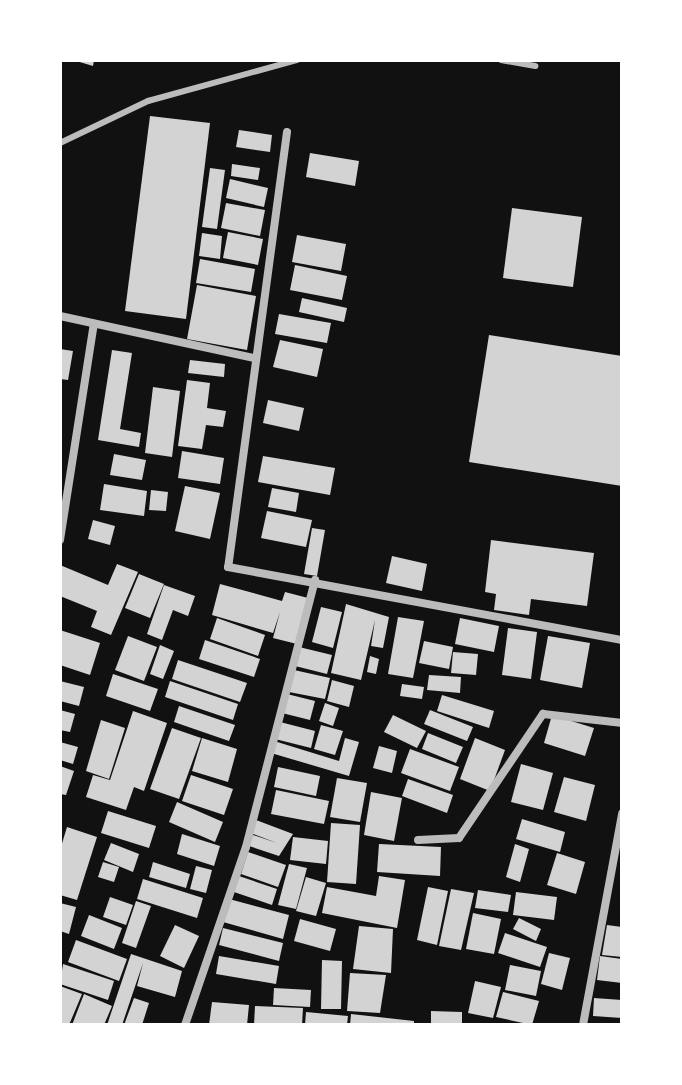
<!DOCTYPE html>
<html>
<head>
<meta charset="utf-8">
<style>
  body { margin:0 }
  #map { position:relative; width:682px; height:1085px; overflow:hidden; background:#111; font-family:Roboto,sans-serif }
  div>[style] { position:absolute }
  .building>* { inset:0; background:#d3d3d3 }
  .service>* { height:6px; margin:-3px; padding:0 3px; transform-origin:3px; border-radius:3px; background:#bcbcbc }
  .minor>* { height:8px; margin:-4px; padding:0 4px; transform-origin:4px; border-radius:4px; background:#bcbcbc }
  span { translate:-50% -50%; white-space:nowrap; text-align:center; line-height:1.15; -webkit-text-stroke:7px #fff; paint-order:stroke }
  .frame { position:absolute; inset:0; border:62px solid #fff; pointer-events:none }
</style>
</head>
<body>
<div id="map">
  <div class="building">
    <i style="clip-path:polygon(73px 60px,94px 60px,93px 66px)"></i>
    <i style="clip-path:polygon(150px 116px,210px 123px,186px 319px,125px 311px)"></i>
    <i style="clip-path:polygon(239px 130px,272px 135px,270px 152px,236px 147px)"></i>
    <i style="clip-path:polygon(310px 153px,359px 161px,355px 186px,306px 177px)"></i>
    <i style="clip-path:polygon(232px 164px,260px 168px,258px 180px,231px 176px)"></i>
    <i style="clip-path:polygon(210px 168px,225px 170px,217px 229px,202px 227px)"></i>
    <i style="clip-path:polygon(230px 179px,268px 188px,264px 207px,226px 198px)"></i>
    <i style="clip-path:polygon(226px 203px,265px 210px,260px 236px,221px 228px)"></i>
    <i style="clip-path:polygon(512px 208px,582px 217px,573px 287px,503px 278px)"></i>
    <i style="clip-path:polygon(228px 232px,263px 239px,258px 265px,223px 258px)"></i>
    <i style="clip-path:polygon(202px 233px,222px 236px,220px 259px,199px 256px)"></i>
    <i style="clip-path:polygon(297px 235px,346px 244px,341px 271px,292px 262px)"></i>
    <i style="clip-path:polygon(200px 259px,255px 269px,251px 292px,196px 283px)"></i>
    <i style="clip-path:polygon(295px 265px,347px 276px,342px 300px,290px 290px)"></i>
    <i style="clip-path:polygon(197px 285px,256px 296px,247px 350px,187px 339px)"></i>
    <i style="clip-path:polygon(302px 298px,347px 308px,344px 322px,299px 312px)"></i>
    <i style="clip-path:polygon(279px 314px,331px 323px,327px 343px,275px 334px)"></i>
    <i style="clip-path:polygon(489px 335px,622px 356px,622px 486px,469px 462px)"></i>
    <i style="clip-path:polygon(280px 340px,323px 349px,317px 377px,273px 367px)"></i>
    <i style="clip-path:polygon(60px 349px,73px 351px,68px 380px,60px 379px)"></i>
    <i style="clip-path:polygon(112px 350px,132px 353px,120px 429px,141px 433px,139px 447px,98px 440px)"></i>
    <i style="clip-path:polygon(190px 360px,225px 364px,224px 377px,188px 373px)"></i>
    <i style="clip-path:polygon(187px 380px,210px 383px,207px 408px,226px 411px,223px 427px,206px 425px,202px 449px,178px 446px)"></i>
    <i style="clip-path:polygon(153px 387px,180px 391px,172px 457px,145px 453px)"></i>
    <i style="clip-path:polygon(268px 400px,304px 408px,299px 431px,263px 423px)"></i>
    <i style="clip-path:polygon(182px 451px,224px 458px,220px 484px,178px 478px)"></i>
    <i style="clip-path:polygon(114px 454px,146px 460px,142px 480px,110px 475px)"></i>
    <i style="clip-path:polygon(263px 456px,335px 468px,330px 495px,258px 482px)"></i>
    <i style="clip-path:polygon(104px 484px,147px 491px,144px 516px,100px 510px)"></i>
    <i style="clip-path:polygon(185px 486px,220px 493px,210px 539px,175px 531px)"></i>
    <i style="clip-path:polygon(272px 488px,299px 493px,296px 512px,268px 507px)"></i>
    <i style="clip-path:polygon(151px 490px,168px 492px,166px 511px,149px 510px)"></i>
    <i style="clip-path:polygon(267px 511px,312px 520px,306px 547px,261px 538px)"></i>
    <i style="clip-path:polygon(93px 520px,115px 526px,110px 545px,88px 539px)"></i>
    <i style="clip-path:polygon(312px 528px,325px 530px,317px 576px,304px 574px)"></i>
    <i style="clip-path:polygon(491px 540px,594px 553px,587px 606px,531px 599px,529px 615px,494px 610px,496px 594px,485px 592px)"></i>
    <i style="clip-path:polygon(392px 556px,427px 564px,422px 591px,386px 583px)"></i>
    <i style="clip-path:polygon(117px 564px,138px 572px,111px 635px,91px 627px,97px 611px,60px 596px,60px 565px,108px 585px)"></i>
    <i style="clip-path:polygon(139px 574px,164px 584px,150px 618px,125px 608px)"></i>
    <i style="clip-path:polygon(220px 584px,282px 601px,285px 592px,308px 598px,297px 644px,273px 638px,280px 612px,273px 633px,212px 615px)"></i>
    <i style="clip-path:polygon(164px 585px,195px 596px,188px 616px,173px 610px,162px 640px,147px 634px)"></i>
    <i style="clip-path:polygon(346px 604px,389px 617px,383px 648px,371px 646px,375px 620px,361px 680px,331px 673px)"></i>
    <i style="clip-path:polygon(321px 607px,342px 612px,333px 648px,312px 642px)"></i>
    <i style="clip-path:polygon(398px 617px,424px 621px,413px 678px,388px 674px)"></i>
    <i style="clip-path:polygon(217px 618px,265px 635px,258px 656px,210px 639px)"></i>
    <i style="clip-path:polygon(460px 618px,499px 626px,494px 652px,455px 644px)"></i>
    <i style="clip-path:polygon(508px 628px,537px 632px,531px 679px,502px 675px)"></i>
    <i style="clip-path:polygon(60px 630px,100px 643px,90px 675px,60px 665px)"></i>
    <i style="clip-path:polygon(128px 636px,157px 647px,144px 681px,115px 670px)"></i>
    <i style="clip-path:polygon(548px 636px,590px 643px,582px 688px,540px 680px)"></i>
    <i style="clip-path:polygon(205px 640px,260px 659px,254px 677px,199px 659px)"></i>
    <i style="clip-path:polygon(424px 641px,453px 647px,449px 669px,419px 663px)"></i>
    <i style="clip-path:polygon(160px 645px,174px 651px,163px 679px,150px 674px)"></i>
    <i style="clip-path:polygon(299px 647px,332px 655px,327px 674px,295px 666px)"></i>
    <i style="clip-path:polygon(453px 652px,478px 654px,476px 675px,451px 673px)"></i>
    <i style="clip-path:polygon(370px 656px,379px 659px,376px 674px,367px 672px)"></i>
    <i style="clip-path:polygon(178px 660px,247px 683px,240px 702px,172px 679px)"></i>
    <i style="clip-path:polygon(294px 670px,330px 678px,325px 699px,289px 692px)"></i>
    <i style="clip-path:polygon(113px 674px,158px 689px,150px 711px,106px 696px)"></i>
    <i style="clip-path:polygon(429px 675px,461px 677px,460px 693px,427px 690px)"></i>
    <i style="clip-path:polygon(332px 680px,354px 686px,349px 707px,327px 701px)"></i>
    <i style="clip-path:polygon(60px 681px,84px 687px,79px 706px,60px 701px)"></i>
    <i style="clip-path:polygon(170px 681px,238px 704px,233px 720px,165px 697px)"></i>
    <i style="clip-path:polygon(402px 684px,424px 687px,422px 699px,400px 696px)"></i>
    <i style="clip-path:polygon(287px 694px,315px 701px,310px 720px,282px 713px)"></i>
    <i style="clip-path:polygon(442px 695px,494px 711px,489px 728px,437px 711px)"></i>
    <i style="clip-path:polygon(325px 703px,339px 708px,333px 726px,319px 721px)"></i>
    <i style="clip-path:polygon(179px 706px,235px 725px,229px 741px,174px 722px)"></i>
    <i style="clip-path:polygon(60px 710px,75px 714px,70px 732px,60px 730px)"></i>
    <i style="clip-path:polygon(430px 710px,473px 727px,467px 741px,424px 724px)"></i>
    <i style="clip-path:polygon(133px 711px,167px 723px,144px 791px,134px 787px,126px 810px,86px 797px,93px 775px,110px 780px)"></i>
    <i style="clip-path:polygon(393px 715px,426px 731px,417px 748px,384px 732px)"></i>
    <i style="clip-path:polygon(552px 715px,594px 728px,585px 756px,544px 743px)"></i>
    <i style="clip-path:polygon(101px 720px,125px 728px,109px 779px,86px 771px)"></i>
    <i style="clip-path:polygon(280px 722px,315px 731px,311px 748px,275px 739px)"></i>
    <i style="clip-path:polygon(321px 725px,343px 731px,335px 755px,314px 749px)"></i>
    <i style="clip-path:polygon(172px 728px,201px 738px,179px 799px,150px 789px)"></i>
    <i style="clip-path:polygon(428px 733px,463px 747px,456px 763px,422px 749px)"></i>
    <i style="clip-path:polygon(202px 738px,237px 749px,228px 782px,192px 771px)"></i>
    <i style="clip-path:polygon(345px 738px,359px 742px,349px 776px,271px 753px,274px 741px,339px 761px)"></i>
    <i style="clip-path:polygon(475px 738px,505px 750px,490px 791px,460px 779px)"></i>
    <i style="clip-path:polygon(60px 742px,78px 747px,73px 764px,60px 760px)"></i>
    <i style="clip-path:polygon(379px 746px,397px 751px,392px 773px,373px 768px)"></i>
    <i style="clip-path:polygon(410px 749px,459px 767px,450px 791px,401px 773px)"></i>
    <i style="clip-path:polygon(521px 764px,553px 773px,543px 810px,511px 802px)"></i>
    <i style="clip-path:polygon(60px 766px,74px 771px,66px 795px,60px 794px)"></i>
    <i style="clip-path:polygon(278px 767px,320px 776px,316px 796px,274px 787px)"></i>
    <i style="clip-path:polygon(191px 775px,233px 789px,224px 815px,182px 801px)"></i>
    <i style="clip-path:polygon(564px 777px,595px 785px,586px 821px,554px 812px)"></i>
    <i style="clip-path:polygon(337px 778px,367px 783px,360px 822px,330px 817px)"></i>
    <i style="clip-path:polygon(408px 779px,453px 795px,447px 813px,402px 796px)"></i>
    <i style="clip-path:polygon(276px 790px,329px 801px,324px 824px,271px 814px)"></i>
    <i style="clip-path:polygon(371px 792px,402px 798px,394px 841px,364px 835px)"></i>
    <i style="clip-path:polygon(177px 802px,223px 822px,215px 842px,169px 822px)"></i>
    <i style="clip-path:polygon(108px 811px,156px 826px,149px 848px,101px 833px)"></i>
    <i style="clip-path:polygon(522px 819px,565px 832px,560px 852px,516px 839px)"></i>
    <i style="clip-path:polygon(256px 820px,293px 834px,279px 856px,249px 846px,253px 835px,277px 843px,251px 833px)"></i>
    <i style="clip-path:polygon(331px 823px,360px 825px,356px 884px,327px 882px)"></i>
    <i style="clip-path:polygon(67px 827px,97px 837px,77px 900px,60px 895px,60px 850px)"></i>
    <i style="clip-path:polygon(182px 834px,220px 846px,214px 866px,177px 854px)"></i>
    <i style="clip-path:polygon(293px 837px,328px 841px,326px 864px,290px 860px)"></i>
    <i style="clip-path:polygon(111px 843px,139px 854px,133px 872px,104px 860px)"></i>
    <i style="clip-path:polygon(379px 844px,441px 847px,440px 876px,377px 872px)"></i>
    <i style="clip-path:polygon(515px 844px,529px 849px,520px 882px,506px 877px)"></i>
    <i style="clip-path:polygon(248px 852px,286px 865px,278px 887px,241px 874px)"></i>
    <i style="clip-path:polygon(557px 853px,585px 862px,576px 894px,547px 885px)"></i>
    <i style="clip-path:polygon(103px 862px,119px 867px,114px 882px,98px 877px)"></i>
    <i style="clip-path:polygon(153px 862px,190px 874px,186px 888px,149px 877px)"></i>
    <i style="clip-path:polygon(289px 864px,307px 868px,296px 909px,278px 905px)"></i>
    <i style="clip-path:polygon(196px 866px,212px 870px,206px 893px,190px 889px)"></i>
    <i style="clip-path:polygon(239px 876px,277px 889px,272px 905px,234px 892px)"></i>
    <i style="clip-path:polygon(379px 876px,405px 880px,397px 928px,322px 913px,327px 887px,376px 896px)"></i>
    <i style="clip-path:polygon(306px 877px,326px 883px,316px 916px,296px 911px)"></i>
    <i style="clip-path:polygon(143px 879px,203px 898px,197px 918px,137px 899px)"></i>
    <i style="clip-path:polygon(428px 887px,448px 891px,437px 945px,417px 940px)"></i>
    <i style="clip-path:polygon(451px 889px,474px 893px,461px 950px,439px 946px)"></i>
    <i style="clip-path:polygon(478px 890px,511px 895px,508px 912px,475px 908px)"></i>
    <i style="clip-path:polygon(516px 892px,557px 897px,554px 920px,513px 915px)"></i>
    <i style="clip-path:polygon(110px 897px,133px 905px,126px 925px,103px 917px)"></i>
    <i style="clip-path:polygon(229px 899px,289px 915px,283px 939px,223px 922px)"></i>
    <i style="clip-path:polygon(136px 901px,151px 906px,136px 948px,122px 943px)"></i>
    <i style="clip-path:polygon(60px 903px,76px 907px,69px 934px,60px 931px)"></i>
    <i style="clip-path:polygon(473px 913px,501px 919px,494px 954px,466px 949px)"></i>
    <i style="clip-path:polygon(89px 915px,122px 928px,114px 949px,81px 936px)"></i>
    <i style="clip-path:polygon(519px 918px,541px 929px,536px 941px,513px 929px)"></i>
    <i style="clip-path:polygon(300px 919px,336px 929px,330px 951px,294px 941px)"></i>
    <i style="clip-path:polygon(175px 925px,199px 936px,184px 968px,160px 956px)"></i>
    <i style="clip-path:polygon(607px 925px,622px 927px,622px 957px,602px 955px)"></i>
    <i style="clip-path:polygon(359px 926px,393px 929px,391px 973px,353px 969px)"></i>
    <i style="clip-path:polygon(223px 928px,283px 943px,279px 961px,219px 945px)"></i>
    <i style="clip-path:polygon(505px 933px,547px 947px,540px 967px,498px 953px)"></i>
    <i style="clip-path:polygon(76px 940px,127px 959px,119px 981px,68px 962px)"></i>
    <i style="clip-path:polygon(549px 953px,570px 958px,562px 990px,541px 984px)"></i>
    <i style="clip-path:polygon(131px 954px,182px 971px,175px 997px,137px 986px,143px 963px,122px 1025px,107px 1025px)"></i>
    <i style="clip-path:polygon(219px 956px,279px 966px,276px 984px,216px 974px)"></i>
    <i style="clip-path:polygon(600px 956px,622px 959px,622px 983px,597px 980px)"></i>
    <i style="clip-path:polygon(322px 960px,342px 961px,341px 1009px,321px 1009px)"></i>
    <i style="clip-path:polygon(63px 964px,114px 981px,108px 1000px,60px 984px)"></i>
    <i style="clip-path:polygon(510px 965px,541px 971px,536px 996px,505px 990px)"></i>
    <i style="clip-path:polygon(350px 973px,386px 975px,380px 1013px,347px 1011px)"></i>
    <i style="clip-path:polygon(475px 981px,501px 987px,493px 1018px,468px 1013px)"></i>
    <i style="clip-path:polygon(60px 986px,82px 994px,69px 1025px,60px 1025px)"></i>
    <i style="clip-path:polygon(274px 988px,311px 990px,310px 1007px,273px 1005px)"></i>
    <i style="clip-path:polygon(503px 992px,539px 1001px,532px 1025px,496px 1017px)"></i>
    <i style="clip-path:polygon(84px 994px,112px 1006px,104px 1025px,72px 1025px)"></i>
    <i style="clip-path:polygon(134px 998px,149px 1003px,142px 1025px,124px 1025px)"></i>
    <i style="clip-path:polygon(594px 998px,622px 1000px,622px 1018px,593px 1016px)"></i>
    <i style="clip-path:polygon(212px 1002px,249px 1005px,247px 1025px,209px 1025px)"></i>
    <i style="clip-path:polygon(255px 1006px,303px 1008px,302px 1025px,254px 1025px)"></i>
    <i style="clip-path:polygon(431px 1011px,462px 1012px,462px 1025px,431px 1025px)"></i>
    <i style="clip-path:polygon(306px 1012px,348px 1016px,347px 1025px,305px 1025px)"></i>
    <i style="clip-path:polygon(351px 1014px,414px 1021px,414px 1025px,350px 1025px)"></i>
  </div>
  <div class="service">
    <i style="left:501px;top:60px;width:35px;rotate:10deg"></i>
    <i style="left:60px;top:143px;width:98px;rotate:-25.5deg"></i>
    <i style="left:148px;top:101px;width:155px;rotate:-15.4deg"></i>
  </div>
  <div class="minor">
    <i style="left:287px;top:132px;width:439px;rotate:97.7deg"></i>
    <i style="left:228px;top:567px;width:401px;rotate:10.5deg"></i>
    <i style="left:60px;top:316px;width:199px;rotate:12.2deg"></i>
    <i style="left:60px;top:540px;width:219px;rotate:-81.1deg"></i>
    <i style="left:418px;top:840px;width:41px;rotate:-2.8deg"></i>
    <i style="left:459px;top:838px;width:150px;rotate:-55.9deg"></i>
    <i style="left:543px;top:714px;width:80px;rotate:6.5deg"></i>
    <i style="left:185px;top:1025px;width:188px;rotate:-71.1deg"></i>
    <i style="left:246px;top:847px;width:276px;rotate:-75.5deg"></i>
    <i style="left:583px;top:1025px;width:215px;rotate:-79.5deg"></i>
  </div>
  <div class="frame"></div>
</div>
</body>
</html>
